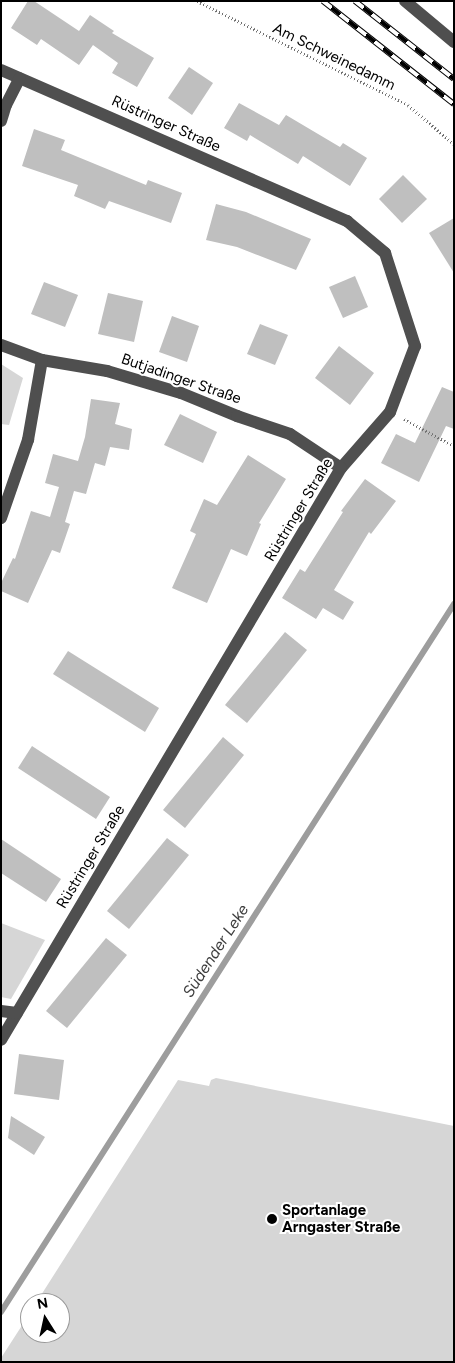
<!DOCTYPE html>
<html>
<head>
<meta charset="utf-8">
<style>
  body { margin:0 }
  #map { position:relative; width:455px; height:1363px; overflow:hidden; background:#fff; font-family:Figtree,sans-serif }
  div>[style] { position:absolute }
  .green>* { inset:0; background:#d6d6d6 }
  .stream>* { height:6px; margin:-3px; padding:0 3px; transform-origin:3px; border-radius:3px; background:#9d9d9d }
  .building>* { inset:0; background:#bfbfbf }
  .path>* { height:3px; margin-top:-1.5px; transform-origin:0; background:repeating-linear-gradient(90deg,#717171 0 1px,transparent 0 3.5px) }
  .minor>* { height:12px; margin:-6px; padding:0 6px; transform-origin:6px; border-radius:6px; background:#4f4f4f }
  .rail>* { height:5.5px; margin-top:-2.75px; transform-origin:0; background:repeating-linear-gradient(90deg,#fff 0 11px,#000 0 22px); box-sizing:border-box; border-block:1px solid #000 }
  .dots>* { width:14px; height:14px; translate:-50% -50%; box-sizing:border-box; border:2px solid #fff; border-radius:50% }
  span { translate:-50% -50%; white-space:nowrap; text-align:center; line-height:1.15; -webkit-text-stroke:4px #fff; paint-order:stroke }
  .street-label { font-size:15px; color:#000 }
  .poi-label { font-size:15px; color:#000; font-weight:700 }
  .left { translate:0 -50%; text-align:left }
  .water-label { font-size:16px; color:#3e3e3e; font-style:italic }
  .frame { position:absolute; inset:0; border:2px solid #000; pointer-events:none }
  .north { position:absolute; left:20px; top:1293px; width:50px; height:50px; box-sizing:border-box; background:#fff; border:1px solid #999; border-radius:50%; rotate:350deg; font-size:14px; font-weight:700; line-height:20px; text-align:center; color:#000 }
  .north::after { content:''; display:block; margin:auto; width:18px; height:22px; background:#000; clip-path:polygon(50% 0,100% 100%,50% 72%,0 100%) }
</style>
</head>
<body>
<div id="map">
  <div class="green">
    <i style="clip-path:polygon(1px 364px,23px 378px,9px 425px,1px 424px)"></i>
    <i style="clip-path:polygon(1px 923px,45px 940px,11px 999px,1px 997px)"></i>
    <i style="clip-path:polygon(216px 1078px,454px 1126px,454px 1362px,1px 1362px,1px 1358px,30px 1313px,30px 1333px,60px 1333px,60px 1303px,36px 1303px,178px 1080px,209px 1086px,211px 1080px)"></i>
  </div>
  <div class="stream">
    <i style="left:1px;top:1312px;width:841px;rotate:-57.39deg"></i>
  </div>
  <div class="building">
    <i style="clip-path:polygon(28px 1px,34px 1px,79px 31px,90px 15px,114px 31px,112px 33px,154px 58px,137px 87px,112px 73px,118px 63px,93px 45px,79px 65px,41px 39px,37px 45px,11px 28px)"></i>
    <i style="clip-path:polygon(189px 67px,213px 83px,192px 115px,168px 98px)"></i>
    <i style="clip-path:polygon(239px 103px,279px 125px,286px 115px,340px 147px,343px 143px,367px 158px,350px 186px,303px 156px,298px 164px,250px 135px,247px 141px,224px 128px)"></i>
    <i style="clip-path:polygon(34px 129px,65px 140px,61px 150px,146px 185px,148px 180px,182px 193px,171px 223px,109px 201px,105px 209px,74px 196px,78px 185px,22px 166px)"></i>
    <i style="clip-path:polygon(403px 175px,427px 199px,402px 223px,379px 199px)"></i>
    <i style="clip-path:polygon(216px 204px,246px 212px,311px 239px,296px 270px,237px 247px,206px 240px)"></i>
    <i style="clip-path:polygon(454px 218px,454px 273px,429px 233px)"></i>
    <i style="clip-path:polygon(355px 276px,368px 307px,343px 318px,329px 287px)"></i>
    <i style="clip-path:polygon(44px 282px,78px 295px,65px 327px,31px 314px)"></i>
    <i style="clip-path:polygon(108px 293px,143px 301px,134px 342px,98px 334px)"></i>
    <i style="clip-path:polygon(172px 316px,199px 326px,187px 362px,159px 352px)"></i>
    <i style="clip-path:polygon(260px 324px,288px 335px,275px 365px,247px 354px)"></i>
    <i style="clip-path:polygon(339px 346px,374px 373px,350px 405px,315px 378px)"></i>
    <i style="clip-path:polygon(442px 387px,454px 392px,454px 429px,446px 426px,419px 482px,381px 463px,396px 434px,415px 443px)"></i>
    <i style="clip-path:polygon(91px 399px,120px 403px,115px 424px,132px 429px,129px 450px,110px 447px,105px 466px,95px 463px,86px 494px,74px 491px,65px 522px,70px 524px,60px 553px,52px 550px,28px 603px,1px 591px,1px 583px,13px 558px,15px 559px,31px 511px,50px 517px,59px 487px,45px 483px,53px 454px,78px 461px,85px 437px)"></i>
    <i style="clip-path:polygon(180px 414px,217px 432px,203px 463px,164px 445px)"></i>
    <i style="clip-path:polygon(248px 455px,286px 479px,259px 523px,261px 524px,247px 556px,231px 549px,207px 603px,172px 588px,196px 534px,190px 531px,204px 499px,217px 505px)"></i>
    <i style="clip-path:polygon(365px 479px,396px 501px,371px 534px,369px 532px,334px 590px,354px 602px,343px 620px,323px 608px,316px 619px,282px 598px,300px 569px,305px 572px,343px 512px,341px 511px)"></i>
    <i style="clip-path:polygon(285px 632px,307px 650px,247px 723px,225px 705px)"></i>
    <i style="clip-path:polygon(68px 651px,159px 708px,145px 732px,53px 674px)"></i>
    <i style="clip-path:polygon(223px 737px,244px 755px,185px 828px,163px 810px)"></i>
    <i style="clip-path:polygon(32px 746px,110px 797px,96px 819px,18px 768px)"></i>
    <i style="clip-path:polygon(167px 838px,189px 855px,129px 929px,107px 911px)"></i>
    <i style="clip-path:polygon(1px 839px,61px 879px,46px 902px,1px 873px)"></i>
    <i style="clip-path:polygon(106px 938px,127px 955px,67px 1028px,46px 1011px)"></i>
    <i style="clip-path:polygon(19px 1054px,64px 1060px,59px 1100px,14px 1094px)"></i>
    <i style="clip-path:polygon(11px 1116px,45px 1137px,34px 1155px,8px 1138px)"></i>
  </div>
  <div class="path">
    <i style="left:197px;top:1px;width:235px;rotate:26.2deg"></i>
    <i style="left:408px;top:105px;width:60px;rotate:40.3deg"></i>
    <i style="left:404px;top:419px;width:57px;rotate:28.4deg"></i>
  </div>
  <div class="minor">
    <i style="left:405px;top:1px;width:64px;rotate:39.9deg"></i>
    <i style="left:1px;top:70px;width:378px;rotate:23.6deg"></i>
    <i style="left:347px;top:221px;width:50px;rotate:40.1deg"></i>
    <i style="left:385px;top:253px;width:98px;rotate:72.1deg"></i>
    <i style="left:415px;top:346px;width:71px;rotate:110.7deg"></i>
    <i style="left:390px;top:412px;width:74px;rotate:131.2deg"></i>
    <i style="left:341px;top:468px;width:665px;rotate:120.73deg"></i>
    <i style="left:1px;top:121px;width:17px;rotate:-73deg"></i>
    <i style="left:6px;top:105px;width:30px;rotate:-63deg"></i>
    <i style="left:1px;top:345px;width:44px;rotate:20.1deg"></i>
    <i style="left:42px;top:360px;width:66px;rotate:9.6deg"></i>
    <i style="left:107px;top:371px;width:77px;rotate:16.6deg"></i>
    <i style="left:181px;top:393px;width:61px;rotate:22.3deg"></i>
    <i style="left:237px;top:416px;width:56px;rotate:18.8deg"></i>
    <i style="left:290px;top:434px;width:61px;rotate:33.7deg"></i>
    <i style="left:1px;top:518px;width:83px;rotate:-70.9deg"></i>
    <i style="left:28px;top:440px;width:81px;rotate:-80.1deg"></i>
    <i style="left:1px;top:1011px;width:16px;rotate:7deg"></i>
  </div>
  <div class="rail">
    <i style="left:323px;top:1px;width:167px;rotate:38.2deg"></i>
    <i style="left:355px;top:1px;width:126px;rotate:38.2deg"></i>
  </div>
  <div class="dots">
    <i style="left:272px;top:1219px;background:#000"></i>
  </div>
  <div class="street-label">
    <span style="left:334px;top:57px;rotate:26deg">Am Schweinedamm</span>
    <span style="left:166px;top:124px;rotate:24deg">Rüstringer Straße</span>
    <span style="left:181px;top:379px;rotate:19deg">Butjadinger Straße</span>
    <span style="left:299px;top:510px;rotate:-59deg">Rüstringer Straße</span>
    <span style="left:91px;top:857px;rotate:-59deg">Rüstringer Straße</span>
  </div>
  <div class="poi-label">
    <span class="left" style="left:282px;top:1219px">Sportanlage<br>Arngaster Straße</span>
  </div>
  <div class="water-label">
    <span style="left:216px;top:951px;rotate:-57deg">Südender Leke</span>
  </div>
  <div class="frame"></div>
  <div class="north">N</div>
</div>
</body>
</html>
